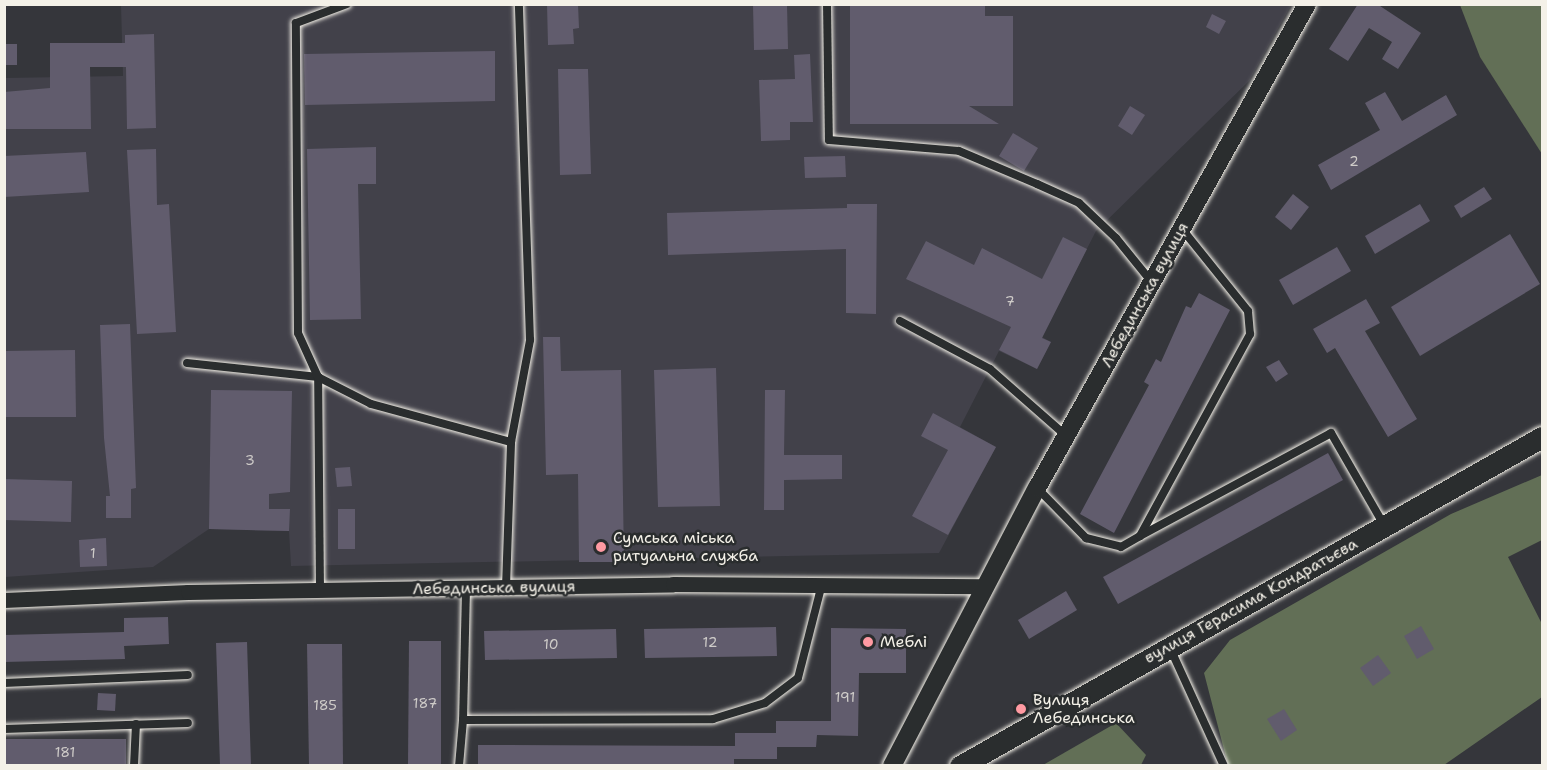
<!DOCTYPE html>
<html>
<head>
<meta charset="utf-8">
<style>
  body { margin:0 }
  #map { position:relative; width:1547px; height:770px; overflow:hidden; background:#35363b; font-family:"Shantell Sans",sans-serif }
  div>[style] { position:absolute }
  .built>* { inset:0; background:#42414a }
  .green>* { inset:0; background:#626f56 }
  .building>* { inset:0; background:#615c6d }
  .roads { filter:drop-shadow(0 0 2px #f4f1e8) drop-shadow(0 0 2px #f4f1e8) }
  .service>* { height:8px; margin:-4px; padding:0 4px; transform-origin:4px; border-radius:4px; background:#2a2d2e }
  .minor>* { height:15px; margin:-7.5px; padding:0 7.5px; transform-origin:7.5px; border-radius:7.5px; background:#2a2d2e }
  .tertiary>* { height:18px; margin:-9px; padding:0 9px; transform-origin:9px; border-radius:9px; background:#2a2d2e }
  .secondary>* { height:21px; margin:-10.5px; padding:0 10.5px; transform-origin:10.5px; border-radius:10.5px; background:#2a2d2e }
  .dots>* { width:16px; height:16px; translate:-50% -50%; box-sizing:border-box; border:3px solid #2a2d2e; border-radius:50% }
  span { translate:-50% -50%; white-space:nowrap; text-align:center; line-height:1.15; -webkit-text-stroke:5px #2a2d2e; paint-order:stroke }
  .number-label { font-size:14px; color:#cfccc9 }
  .number-label span { -webkit-text-stroke-width:0 }
  .street-label { font-size:16px; color:#f4f1e8 }
  .poi-label { font-size:16px; color:#f4f1e8 }
  .left { translate:0 -50%; text-align:left }
  .frame { position:absolute; inset:0; border:6px solid #f4f1e8; pointer-events:none }
</style>
</head>
<body>
<div id="map">
  <div class="built">
    <i style="clip-path:polygon(121px 5px,1291px 5px,1249px 81px,1096px 231px,1042px 337px,1051px 342px,1037px 369px,999px 351px,960px 427px,996px 447px,939px 553px,291px 566px,289px 531px,209px 529px,153px 567px,5px 577px,5px 78px,123px 76px)"></i>
  </div>
  <div class="green">
    <i style="clip-path:polygon(1460px 5px,1542px 5px,1542px 154px,1480px 57px)"></i>
    <i style="clip-path:polygon(1542px 475px,1542px 540px,1508px 557px,1542px 624px,1542px 697px,1444px 765px,1228px 765px,1204px 673px,1230px 640px,1451px 514px)"></i>
    <i style="clip-path:polygon(1116px 723px,1146px 755px,1141px 765px,1043px 765px)"></i>
  </div>
  <div class="building">
    <i style="clip-path:polygon(547px 4px,578px 4px,579px 28px,573px 29px,574px 44px,548px 45px)"></i>
    <i style="clip-path:polygon(753px 4px,787px 4px,788px 49px,754px 50px)"></i>
    <i style="clip-path:polygon(850px 4px,985px 4px,985px 16px,1013px 16px,1013px 106px,969px 106px,999px 124px,850px 124px)"></i>
    <i style="clip-path:polygon(1358px 4px,1377px 4px,1421px 33px,1398px 69px,1382px 59px,1392px 42px,1369px 28px,1348px 61px,1329px 49px)"></i>
    <i style="clip-path:polygon(1212px 14px,1226px 21px,1219px 34px,1206px 27px)"></i>
    <i style="clip-path:polygon(154px 34px,156px 128px,127px 129px,126px 67px,90px 67px,91px 129px,4px 129px,4px 92px,50px 88px,50px 43px,125px 43px,125px 35px)"></i>
    <i style="clip-path:polygon(4px 44px,17px 44px,17px 65px,4px 65px)"></i>
    <i style="clip-path:polygon(495px 51px,495px 101px,305px 105px,304px 54px)"></i>
    <i style="clip-path:polygon(810px 54px,813px 122px,790px 122px,790px 140px,761px 141px,759px 80px,795px 79px,794px 55px)"></i>
    <i style="clip-path:polygon(558px 69px,588px 69px,591px 174px,560px 175px)"></i>
    <i style="clip-path:polygon(1385px 92px,1402px 121px,1446px 95px,1457px 115px,1331px 190px,1318px 165px,1380px 130px,1365px 103px)"></i>
    <i style="clip-path:polygon(1130px 106px,1145px 115px,1132px 135px,1118px 126px)"></i>
    <i style="clip-path:polygon(1013px 133px,1038px 148px,1024px 171px,999px 156px)"></i>
    <i style="clip-path:polygon(376px 147px,376px 184px,358px 184px,361px 319px,310px 320px,307px 149px)"></i>
    <i style="clip-path:polygon(156px 149px,157px 205px,169px 204px,176px 332px,137px 334px,127px 150px)"></i>
    <i style="clip-path:polygon(86px 152px,89px 192px,4px 197px,4px 156px)"></i>
    <i style="clip-path:polygon(845px 156px,846px 177px,805px 178px,804px 157px)"></i>
    <i style="clip-path:polygon(1484px 187px,1492px 199px,1461px 218px,1454px 206px)"></i>
    <i style="clip-path:polygon(1293px 194px,1309px 207px,1291px 230px,1275px 217px)"></i>
    <i style="clip-path:polygon(847px 204px,877px 204px,876px 314px,846px 313px,846px 249px,668px 255px,667px 213px,847px 208px)"></i>
    <i style="clip-path:polygon(1420px 204px,1430px 221px,1375px 254px,1365px 236px)"></i>
    <i style="clip-path:polygon(1510px 234px,1540px 284px,1420px 356px,1391px 307px)"></i>
    <i style="clip-path:polygon(1063px 237px,1087px 249px,1042px 338px,1051px 342px,1037px 369px,999px 350px,1011px 327px,906px 279px,926px 241px,974px 265px,982px 248px,1042px 279px)"></i>
    <i style="clip-path:polygon(1337px 247px,1351px 271px,1293px 305px,1279px 280px)"></i>
    <i style="clip-path:polygon(1199px 293px,1230px 310px,1114px 533px,1080px 514px,1149px 385px,1144px 382px,1156px 359px,1161px 362px,1186px 306px,1191px 308px)"></i>
    <i style="clip-path:polygon(1366px 299px,1380px 323px,1365px 331px,1417px 419px,1388px 437px,1335px 348px,1327px 353px,1313px 329px)"></i>
    <i style="clip-path:polygon(130px 324px,136px 488px,131px 489px,131px 518px,106px 518px,106px 496px,110px 496px,104px 438px,100px 325px)"></i>
    <i style="clip-path:polygon(543px 337px,560px 337px,561px 371px,621px 370px,624px 562px,579px 562px,578px 474px,546px 475px)"></i>
    <i style="clip-path:polygon(75px 350px,76px 417px,4px 417px,4px 351px)"></i>
    <i style="clip-path:polygon(1279px 360px,1288px 374px,1276px 382px,1266px 367px)"></i>
    <i style="clip-path:polygon(716px 368px,720px 506px,658px 507px,654px 370px)"></i>
    <i style="clip-path:polygon(211px 390px,292px 391px,290px 492px,269px 494px,269px 509px,290px 509px,289px 531px,209px 529px)"></i>
    <i style="clip-path:polygon(765px 390px,785px 390px,784px 455px,842px 455px,842px 479px,784px 480px,784px 510px,764px 510px)"></i>
    <i style="clip-path:polygon(933px 413px,996px 447px,948px 535px,912px 516px,948px 450px,921px 436px)"></i>
    <i style="clip-path:polygon(1328px 453px,1343px 480px,1118px 604px,1103px 577px)"></i>
    <i style="clip-path:polygon(350px 467px,352px 486px,337px 487px,335px 468px)"></i>
    <i style="clip-path:polygon(4px 479px,72px 481px,71px 522px,4px 520px)"></i>
    <i style="clip-path:polygon(338px 509px,355px 509px,355px 549px,338px 549px)"></i>
    <i style="clip-path:polygon(106px 538px,107px 566px,80px 567px,79px 540px)"></i>
    <i style="clip-path:polygon(1066px 591px,1077px 610px,1029px 639px,1018px 620px)"></i>
    <i style="clip-path:polygon(168px 617px,169px 644px,124px 646px,125px 659px,4px 662px,4px 635px,124px 632px,124px 618px)"></i>
    <i style="clip-path:polygon(1421px 626px,1434px 649px,1417px 659px,1404px 636px)"></i>
    <i style="clip-path:polygon(776px 627px,777px 656px,645px 658px,644px 629px)"></i>
    <i style="clip-path:polygon(831px 628px,906px 629px,906px 673px,859px 673px,858px 736px,817px 735px,816px 747px,777px 747px,777px 759px,734px 759px,734px 765px,478px 765px,478px 745px,735px 746px,735px 733px,776px 733px,776px 721px,831px 721px)"></i>
    <i style="clip-path:polygon(616px 629px,617px 658px,485px 660px,484px 631px)"></i>
    <i style="clip-path:polygon(409px 641px,441px 641px,441px 765px,408px 765px)"></i>
    <i style="clip-path:polygon(247px 642px,251px 765px,220px 765px,216px 643px)"></i>
    <i style="clip-path:polygon(307px 644px,342px 644px,343px 765px,309px 765px)"></i>
    <i style="clip-path:polygon(1378px 655px,1391px 673px,1373px 686px,1360px 668px)"></i>
    <i style="clip-path:polygon(98px 693px,116px 694px,115px 711px,97px 710px)"></i>
    <i style="clip-path:polygon(1284px 709px,1297px 730px,1281px 741px,1267px 719px)"></i>
    <i style="clip-path:polygon(4px 739px,126px 739px,126px 765px,4px 765px)"></i>
  </div>
  <div class="roads">
    <div class="service">
      <i style="left:827px;top:4px;width:136px;rotate:89.2deg"></i>
      <i style="left:829px;top:140px;width:130px;rotate:4.8deg"></i>
      <i style="left:959px;top:151px;width:85px;rotate:22.9deg"></i>
      <i style="left:1037px;top:184px;width:46px;rotate:24.3deg"></i>
      <i style="left:1079px;top:203px;width:51px;rotate:43.4deg"></i>
      <i style="left:1116px;top:238px;width:55px;rotate:50.9deg"></i>
      <i style="left:900px;top:321px;width:102px;rotate:28.1deg"></i>
      <i style="left:990px;top:369px;width:100px;rotate:41.3deg"></i>
      <i style="left:187px;top:363px;width:132px;rotate:6.1deg"></i>
      <i style="left:318px;top:377px;width:59px;rotate:27deg"></i>
      <i style="left:371px;top:404px;width:145px;rotate:15.2deg"></i>
      <i style="left:1038px;top:489px;width:69px;rotate:45.6deg"></i>
      <i style="left:1086px;top:538px;width:36px;rotate:14deg"></i>
      <i style="left:1121px;top:547px;width:22px;rotate:-30deg"></i>
      <i style="left:1140px;top:536px;width:230px;rotate:-61.4deg"></i>
      <i style="left:1250px;top:334px;width:23px;rotate:-95deg"></i>
      <i style="left:1248px;top:311px;width:105px;rotate:-128.8deg"></i>
      <i style="left:1140px;top:536px;width:217px;rotate:-28.3deg"></i>
      <i style="left:1331px;top:433px;width:106px;rotate:60.1deg"></i>
      <i style="left:506px;top:587px;width:145px;rotate:-88deg"></i>
      <i style="left:511px;top:442px;width:104px;rotate:-79.4deg"></i>
      <i style="left:530px;top:340px;width:336px;rotate:-91.9deg"></i>
      <i style="left:466px;top:589px;width:131px;rotate:91.3deg"></i>
      <i style="left:463px;top:720px;width:250px;rotate:-0.2deg"></i>
      <i style="left:713px;top:719px;width:54px;rotate:-17.1deg"></i>
      <i style="left:765px;top:703px;width:41px;rotate:-37.1deg"></i>
      <i style="left:798px;top:678px;width:97px;rotate:-75.7deg"></i>
      <i style="left:320px;top:591px;width:214px;rotate:-90.5deg"></i>
      <i style="left:318px;top:377px;width:48px;rotate:-114.4deg"></i>
      <i style="left:298px;top:333px;width:310px;rotate:-90.4deg"></i>
      <i style="left:296px;top:23px;width:54px;rotate:-20.4deg"></i>
      <i style="left:1170px;top:648px;width:130px;rotate:65.4deg"></i>
      <i style="left:4px;top:683px;width:184px;rotate:-2.5deg"></i>
      <i style="left:4px;top:729px;width:184px;rotate:-1.9deg"></i>
      <i style="left:134px;top:766px;width:42px;rotate:-87.3deg"></i>
      <i style="left:459px;top:766px;width:46px;rotate:-85deg"></i>
    </div>
    <div class="minor">
      <i style="left:4px;top:600px;width:184px;rotate:-2.5deg"></i>
      <i style="left:188px;top:592px;width:485px;rotate:-0.9deg"></i>
      <i style="left:673px;top:584px;width:311px;rotate:0.4deg"></i>
    </div>
    <div class="tertiary">
      <i style="left:892px;top:766px;width:314px;rotate:-62.5deg"></i>
      <i style="left:1037px;top:488px;width:554px;rotate:-60.84deg"></i>
    </div>
    <div class="secondary">
      <i style="left:960px;top:766px;width:669px;rotate:-29.48deg"></i>
    </div>
  </div>
  <div class="dots">
    <i style="left:601px;top:547px;background:#ff9aa2"></i>
    <i style="left:868px;top:642px;background:#ff9aa2"></i>
    <i style="left:1021px;top:709px;background:#ff9aa2"></i>
  </div>
  <div class="number-label">
    <span style="left:1354px;top:161px">2</span>
    <span style="left:1010px;top:301px">7</span>
    <span style="left:250px;top:460px">3</span>
    <span style="left:93px;top:553px">1</span>
    <span style="left:710px;top:642px">12</span>
    <span style="left:551px;top:644px">10</span>
    <span style="left:845px;top:697px">191</span>
    <span style="left:425px;top:703px">187</span>
    <span style="left:325px;top:705px">185</span>
    <span style="left:65px;top:752px">181</span>
  </div>
  <div class="street-label">
    <span style="left:1145px;top:295px;rotate:-61deg">Лебединська вулиця</span>
    <span style="left:494px;top:588px;rotate:-1deg">Лебединська вулиця</span>
    <span style="left:1251px;top:601px;rotate:-29deg">вулиця Герасима Кондратьєва</span>
  </div>
  <div class="poi-label">
    <span class="left" style="left:613px;top:547px">Сумська міська<br>ритуальна служба</span>
    <span class="left" style="left:880px;top:642px">Меблі</span>
    <span class="left" style="left:1033px;top:709px">Вулиця<br>Лебединська</span>
  </div>
  <div class="frame"></div>
</div>
</body>
</html>
